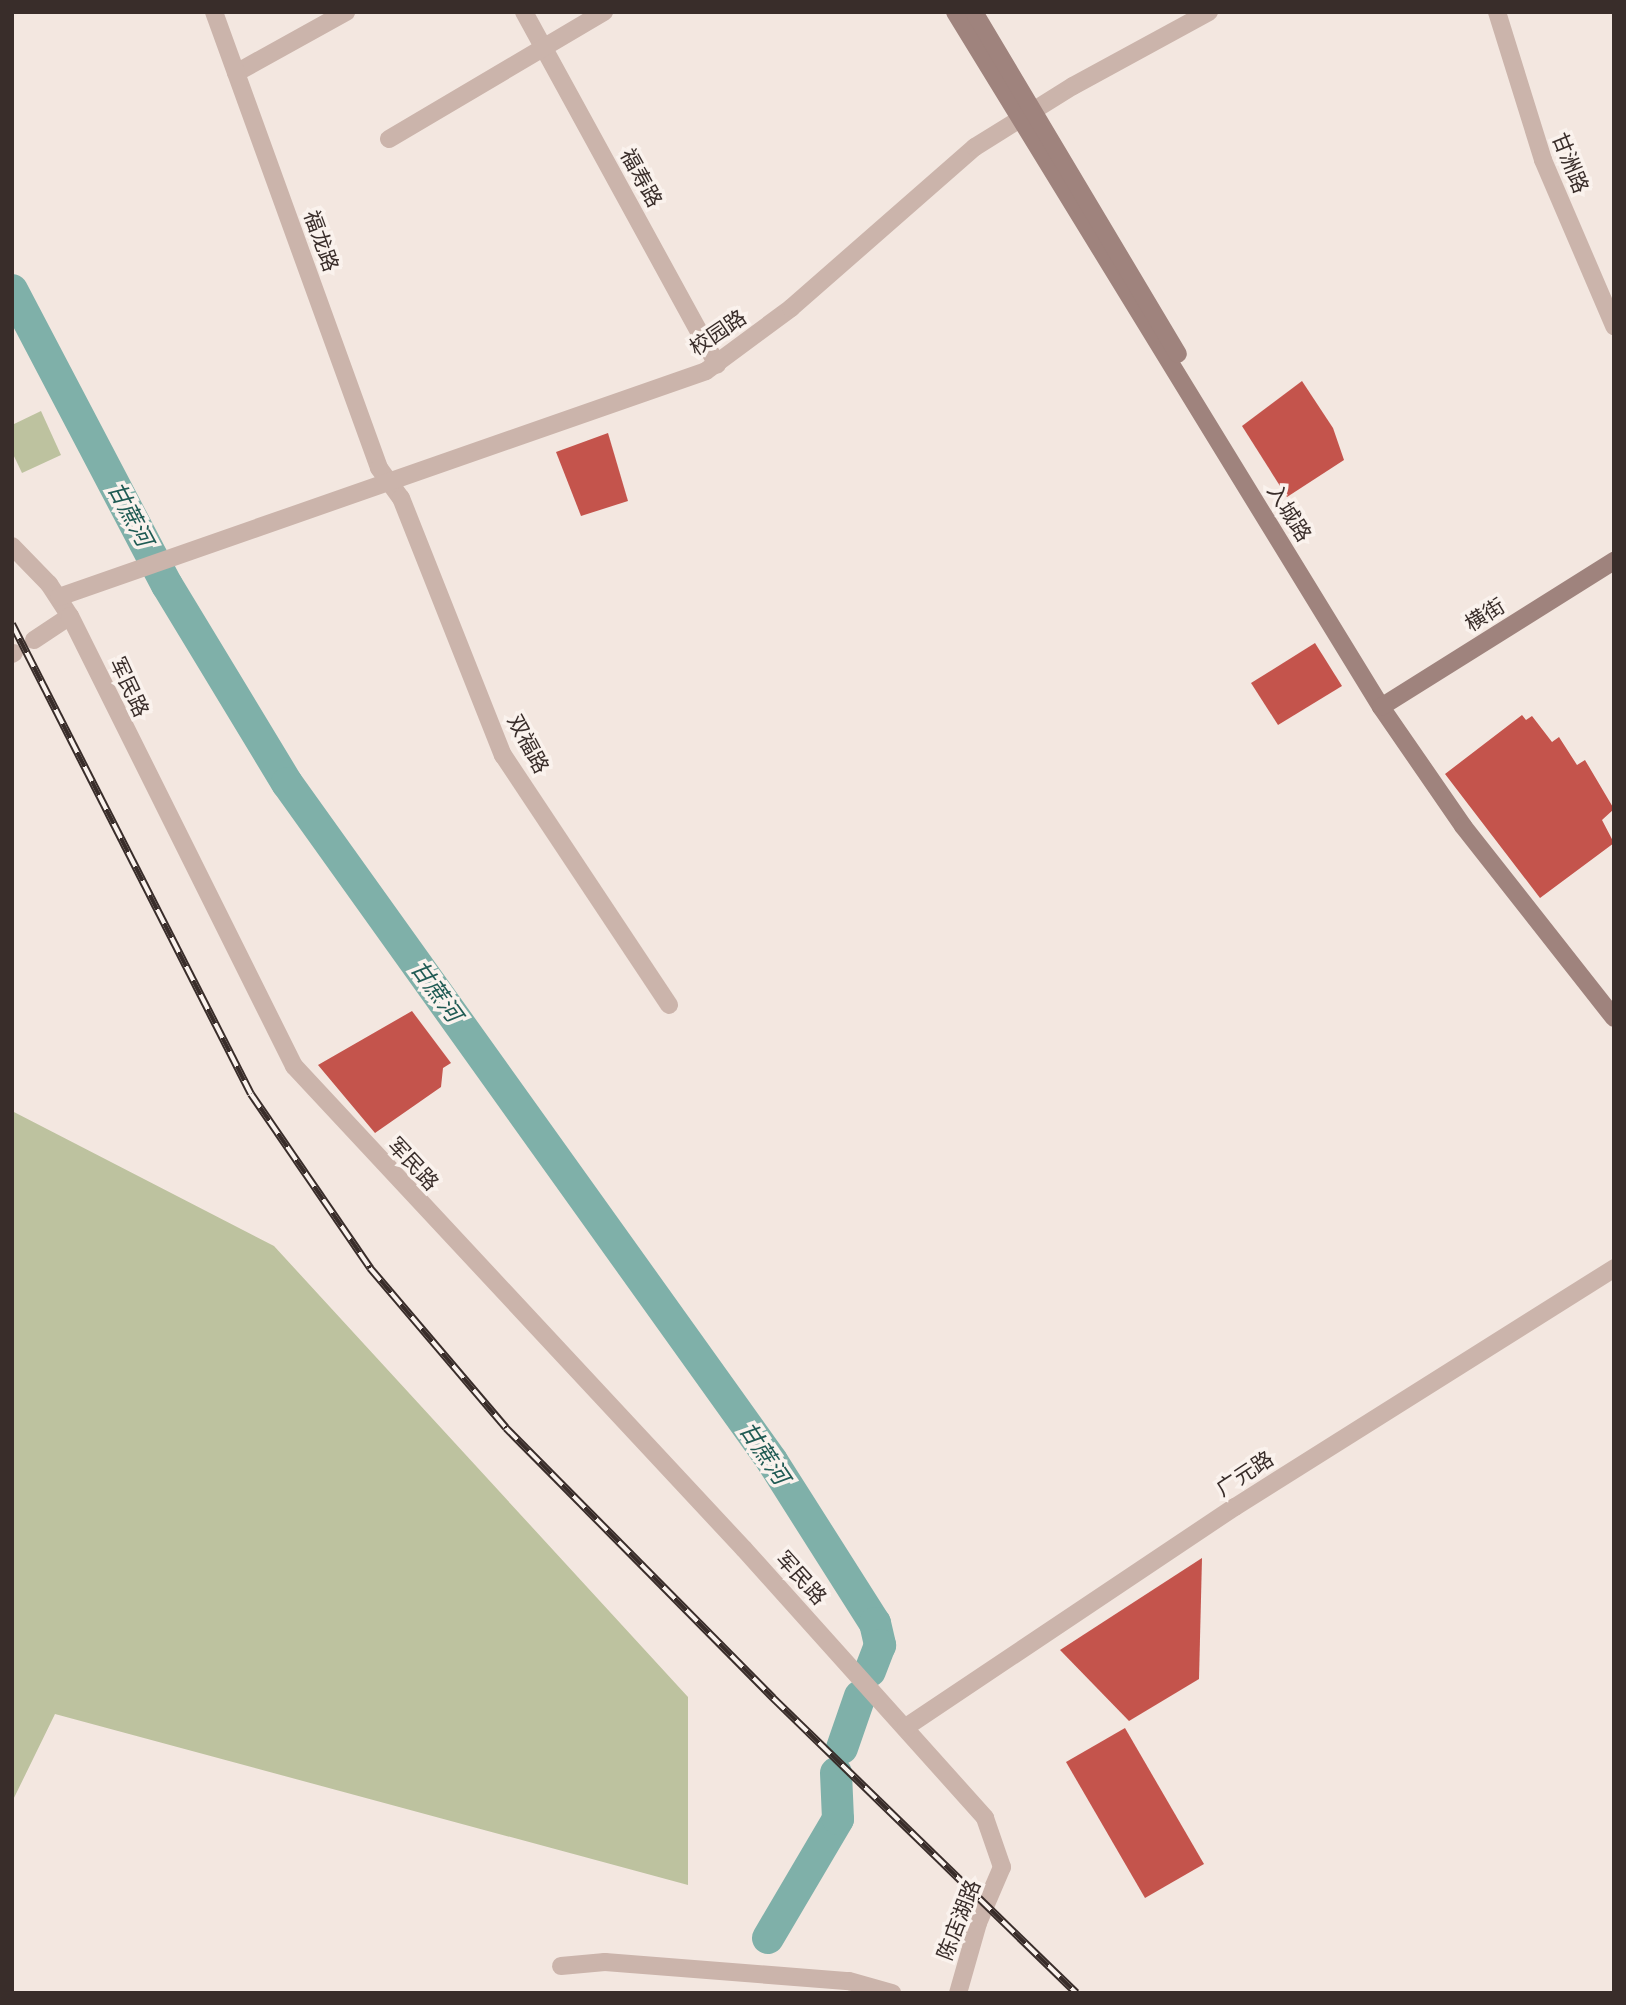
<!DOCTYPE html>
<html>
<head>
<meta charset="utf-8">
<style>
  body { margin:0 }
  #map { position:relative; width:1626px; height:2005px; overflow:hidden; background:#f3e7e0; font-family:Poppins,"Noto Sans SC",sans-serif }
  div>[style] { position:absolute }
  .green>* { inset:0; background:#bdc29f }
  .river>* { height:32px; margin:-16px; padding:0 16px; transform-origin:16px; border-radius:16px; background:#7fb0a9 }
  .building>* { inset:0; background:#c4544c }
  .minor>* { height:18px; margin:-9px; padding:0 9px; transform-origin:9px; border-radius:9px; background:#cbb4ab }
  .tertiary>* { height:18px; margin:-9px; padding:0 9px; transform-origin:9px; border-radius:9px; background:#cbb4ab }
  .secondary>* { height:18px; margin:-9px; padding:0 9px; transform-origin:9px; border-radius:9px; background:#9f837d }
  .rail>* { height:8px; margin-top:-4px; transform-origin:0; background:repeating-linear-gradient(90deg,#faf2ed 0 16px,#392d2a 0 32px); box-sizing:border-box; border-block:2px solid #392d2a }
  span { translate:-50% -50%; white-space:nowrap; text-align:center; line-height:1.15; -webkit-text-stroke:7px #faf2ed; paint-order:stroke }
  .street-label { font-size:21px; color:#392d2a }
  .water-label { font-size:23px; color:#205b54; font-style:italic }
  .frame { position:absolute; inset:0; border:14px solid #392d2a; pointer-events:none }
</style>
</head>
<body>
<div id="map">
  <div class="green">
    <i style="clip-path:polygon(41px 411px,61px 455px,22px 473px,12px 452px,12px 425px)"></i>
    <i style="clip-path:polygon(12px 1111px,274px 1246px,688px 1697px,688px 1885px,55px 1714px,12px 1802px)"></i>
  </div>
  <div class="river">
    <i style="left:12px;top:290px;width:333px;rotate:62.3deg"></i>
    <i style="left:167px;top:585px;width:232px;rotate:58.8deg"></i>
    <i style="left:287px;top:783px;width:834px;rotate:54.42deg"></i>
    <i style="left:772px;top:1461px;width:192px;rotate:57.6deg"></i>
    <i style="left:875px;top:1623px;width:23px;rotate:77deg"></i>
    <i style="left:880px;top:1645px;width:28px;rotate:111deg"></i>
    <i style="left:842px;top:1748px;width:55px;rotate:-70.9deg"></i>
    <i style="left:768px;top:1938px;width:138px;rotate:-59.5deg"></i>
    <i style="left:838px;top:1819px;width:46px;rotate:-92.5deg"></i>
  </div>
  <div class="building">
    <i style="clip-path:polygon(1302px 381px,1333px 428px,1344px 460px,1287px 497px,1242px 426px)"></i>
    <i style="clip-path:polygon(608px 433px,628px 501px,581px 516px,556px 452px)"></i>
    <i style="clip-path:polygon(1315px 643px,1342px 686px,1278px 725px,1251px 683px)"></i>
    <i style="clip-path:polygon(1522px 715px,1526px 720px,1532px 716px,1552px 742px,1559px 737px,1577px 765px,1585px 760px,1614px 809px,1602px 820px,1614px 843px,1540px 898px,1445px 774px)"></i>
    <i style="clip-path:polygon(412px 1011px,451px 1063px,443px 1068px,441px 1087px,375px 1133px,318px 1065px)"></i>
    <i style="clip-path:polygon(1202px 1558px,1199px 1679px,1129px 1721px,1060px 1650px)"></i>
    <i style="clip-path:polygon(1125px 1728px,1204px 1864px,1145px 1898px,1066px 1762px)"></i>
  </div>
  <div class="minor">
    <i style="left:524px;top:12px;width:402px;rotate:61.3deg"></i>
    <i style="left:236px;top:73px;width:126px;rotate:-29deg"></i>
    <i style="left:389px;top:139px;width:250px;rotate:-30.6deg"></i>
    <i style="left:34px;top:640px;width:43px;rotate:-33.7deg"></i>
    <i style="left:12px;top:654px;width:2px;rotate:-27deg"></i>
    <i style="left:561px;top:1966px;width:44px;rotate:-5.2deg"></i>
    <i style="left:605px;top:1962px;width:245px;rotate:4.5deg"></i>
    <i style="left:849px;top:1981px;width:45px;rotate:15.6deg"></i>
  </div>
  <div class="tertiary">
    <i style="left:214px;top:12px;width:485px;rotate:70.1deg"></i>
    <i style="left:379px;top:468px;width:37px;rotate:54deg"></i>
    <i style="left:401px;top:498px;width:277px;rotate:68.4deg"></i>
    <i style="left:503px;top:755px;width:300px;rotate:56.4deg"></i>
    <i style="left:1497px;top:12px;width:155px;rotate:72.7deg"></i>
    <i style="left:1543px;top:160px;width:181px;rotate:66.8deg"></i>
    <i style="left:12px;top:546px;width:53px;rotate:45.8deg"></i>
    <i style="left:49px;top:584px;width:38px;rotate:57deg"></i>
    <i style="left:70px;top:616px;width:503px;rotate:63.54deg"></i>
    <i style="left:294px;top:1066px;width:660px;rotate:47.03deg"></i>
    <i style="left:744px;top:1549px;width:361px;rotate:48.1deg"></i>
    <i style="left:985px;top:1818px;width:52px;rotate:70.9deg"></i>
    <i style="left:1002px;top:1867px;width:61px;rotate:113.2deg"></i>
    <i style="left:978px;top:1923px;width:73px;rotate:105.9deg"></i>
    <i style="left:59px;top:597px;width:685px;rotate:-19.25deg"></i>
    <i style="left:706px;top:371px;width:106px;rotate:-36.5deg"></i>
    <i style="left:791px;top:308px;width:244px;rotate:-41.2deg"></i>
    <i style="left:975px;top:147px;width:115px;rotate:-31.9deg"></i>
    <i style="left:1073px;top:86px;width:155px;rotate:-28.6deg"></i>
    <i style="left:906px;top:1727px;width:396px;rotate:-33.8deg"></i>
    <i style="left:1235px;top:1507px;width:448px;rotate:-32.2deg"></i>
  </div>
  <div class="secondary">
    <i style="left:955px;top:12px;width:815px;rotate:58.49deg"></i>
    <i style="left:1381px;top:707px;width:145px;rotate:55.4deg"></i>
    <i style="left:1463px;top:826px;width:244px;rotate:51.8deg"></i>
    <i style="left:974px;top:12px;width:398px;rotate:59.2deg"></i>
    <i style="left:1381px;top:707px;width:275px;rotate:-32.1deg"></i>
  </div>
  <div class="rail">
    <i style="left:12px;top:624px;width:527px;rotate:63.05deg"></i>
    <i style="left:251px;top:1094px;width:211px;rotate:55.6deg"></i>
    <i style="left:370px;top:1268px;width:210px;rotate:49.6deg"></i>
    <i style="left:506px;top:1428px;width:380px;rotate:45.3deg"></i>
    <i style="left:773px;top:1698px;width:423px;rotate:44.2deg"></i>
  </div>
  <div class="street-label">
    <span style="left:1570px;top:163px;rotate:68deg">甘洲路</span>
    <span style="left:641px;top:178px;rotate:61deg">福寿路</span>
    <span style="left:321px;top:241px;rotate:70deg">福龙路</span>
    <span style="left:718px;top:333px;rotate:-34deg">校园路</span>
    <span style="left:1289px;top:513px;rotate:58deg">入城路</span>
    <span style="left:1485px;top:615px;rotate:-32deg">横街</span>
    <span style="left:129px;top:687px;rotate:65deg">军民路</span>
    <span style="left:528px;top:744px;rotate:62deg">双福路</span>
    <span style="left:413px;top:1164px;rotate:47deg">军民路</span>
    <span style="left:1245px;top:1474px;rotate:-33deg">广元路</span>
    <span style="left:801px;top:1578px;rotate:48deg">军民路</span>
    <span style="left:959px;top:1920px;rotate:-69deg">陈店湖路</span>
  </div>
  <div class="water-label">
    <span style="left:130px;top:514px;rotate:62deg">甘蔗河</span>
    <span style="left:436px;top:991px;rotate:54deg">甘蔗河</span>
    <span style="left:764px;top:1453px;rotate:56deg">甘蔗河</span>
  </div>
  <div class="frame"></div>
</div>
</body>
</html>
